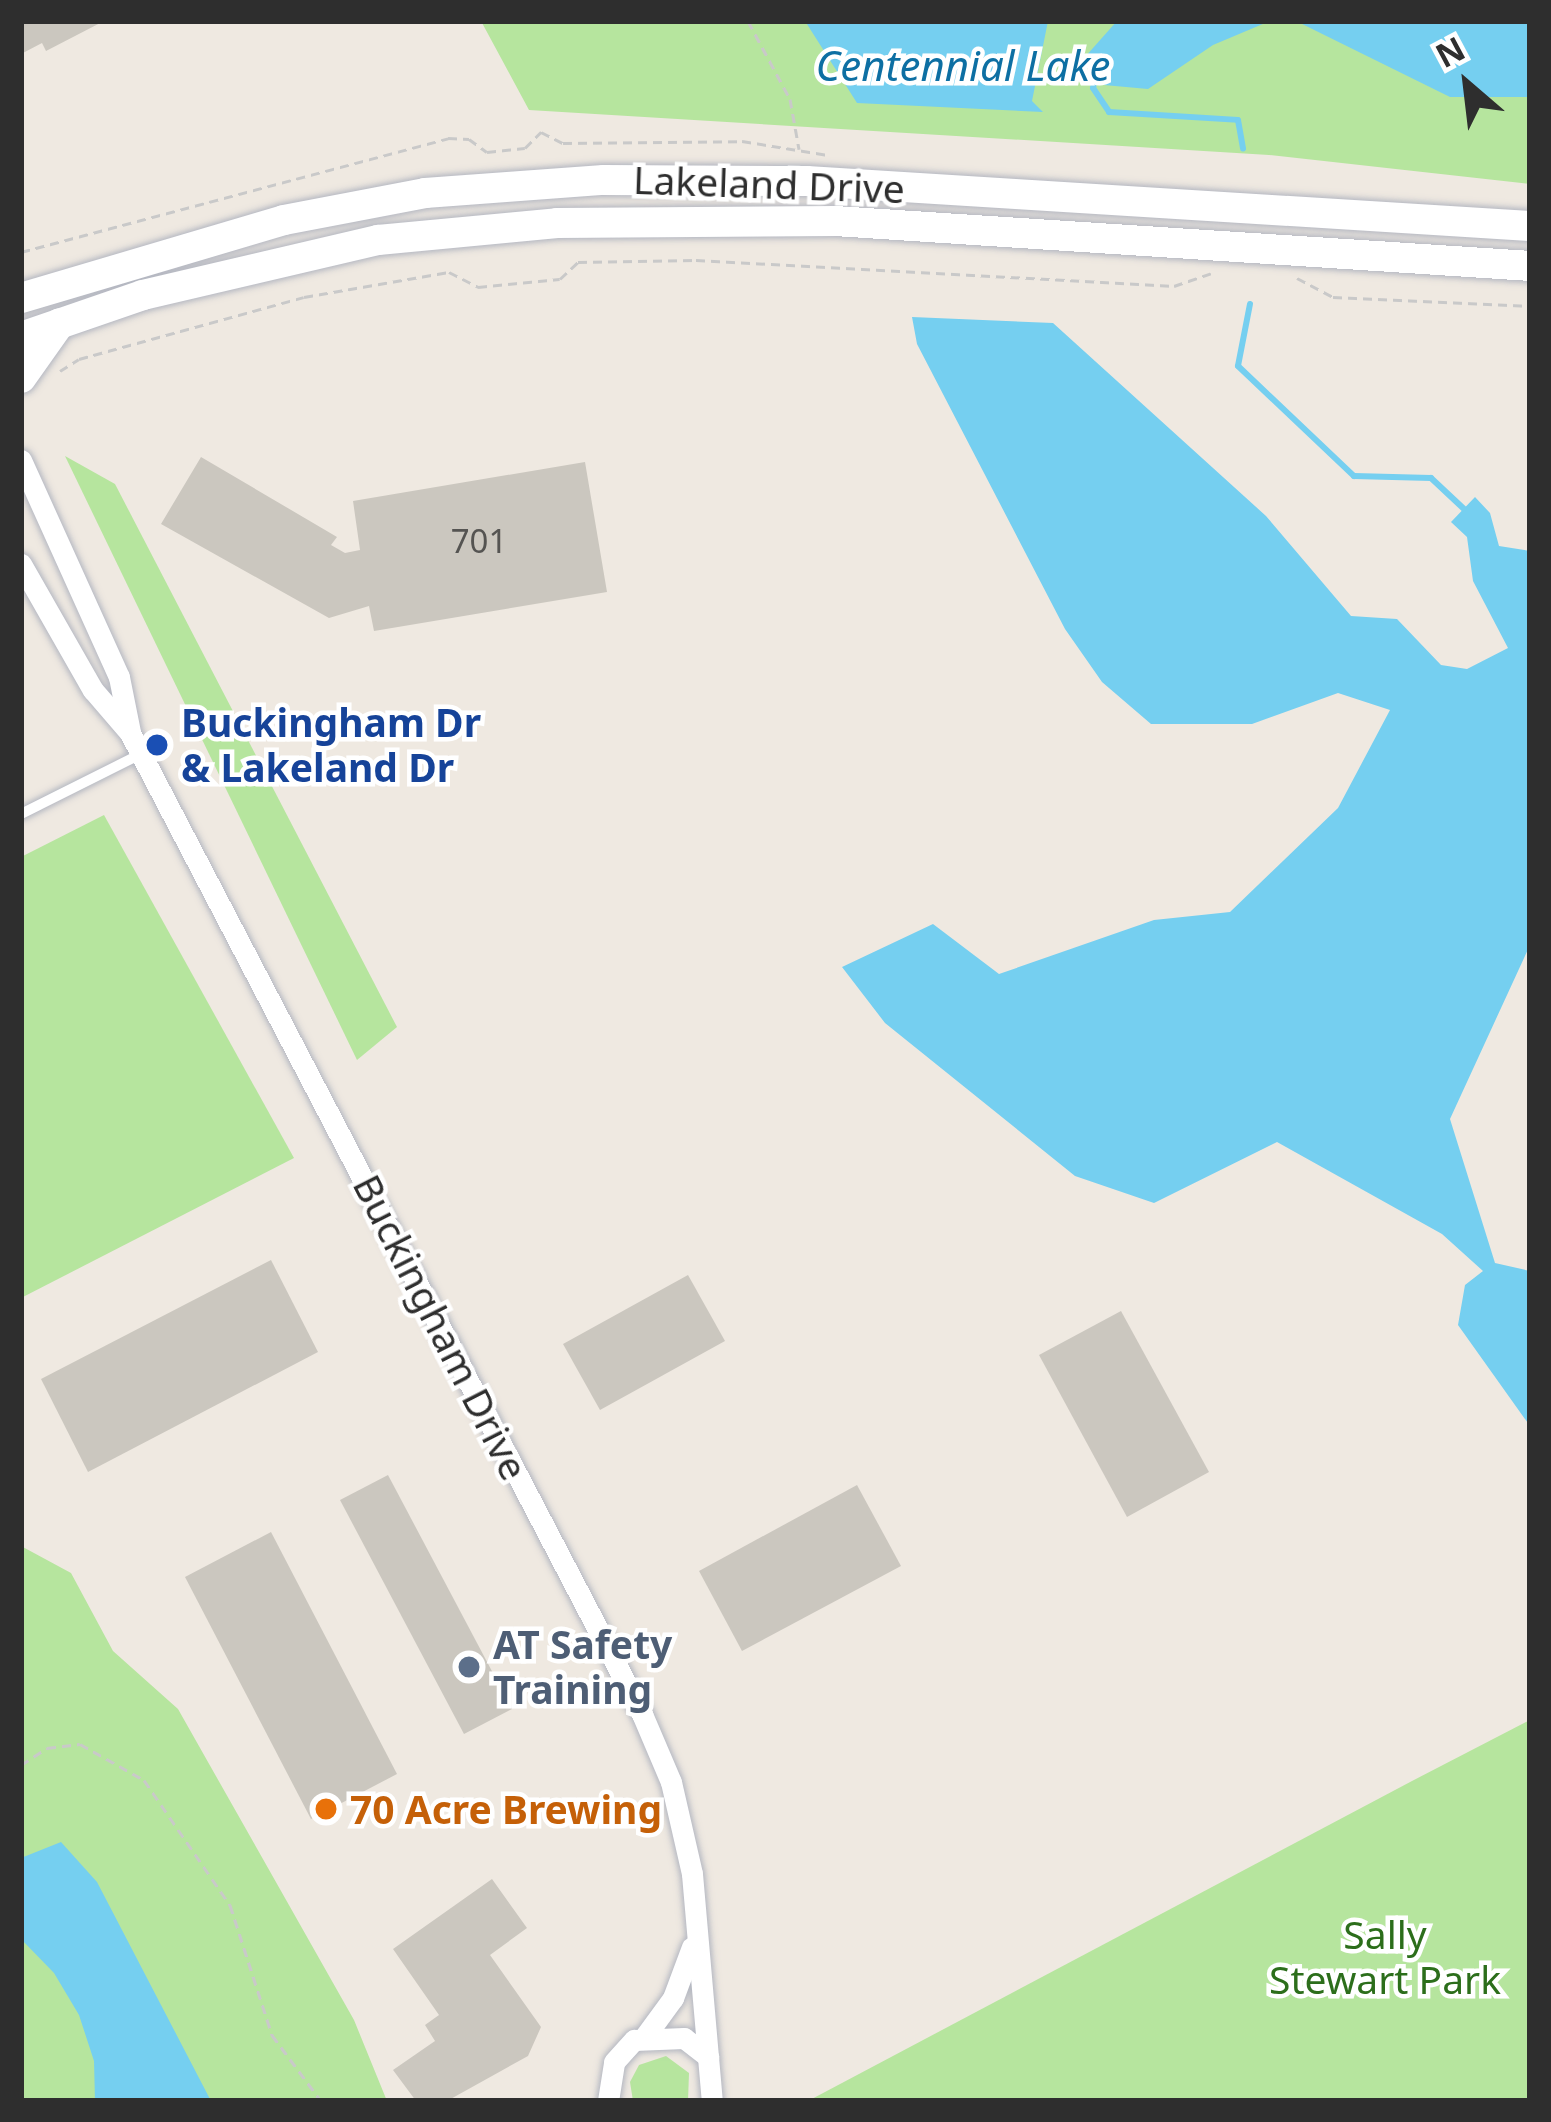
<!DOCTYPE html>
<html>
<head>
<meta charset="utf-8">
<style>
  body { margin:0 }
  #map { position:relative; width:1551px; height:2122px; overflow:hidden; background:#efe9e1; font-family:"Noto Sans",sans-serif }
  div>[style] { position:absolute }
  .green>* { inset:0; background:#b6e59e }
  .water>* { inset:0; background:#75cff0 }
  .stream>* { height:6px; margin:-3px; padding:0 3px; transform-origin:3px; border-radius:3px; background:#75cff0 }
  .building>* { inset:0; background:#cbc7bf }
  .path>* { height:3px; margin-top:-1.5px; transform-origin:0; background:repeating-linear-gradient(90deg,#c9c9c9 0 9px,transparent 0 15px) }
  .roads { filter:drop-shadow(0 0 3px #b4b7c1) drop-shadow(0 0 3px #b4b7c1) }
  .lane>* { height:10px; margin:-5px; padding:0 5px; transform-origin:5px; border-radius:5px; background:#fff }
  .street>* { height:21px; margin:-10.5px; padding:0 10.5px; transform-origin:10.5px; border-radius:10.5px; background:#fff }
  .secondary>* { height:30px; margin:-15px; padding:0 15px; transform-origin:15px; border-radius:15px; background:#fff }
  .dots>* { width:33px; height:33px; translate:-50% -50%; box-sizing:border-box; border:6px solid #fff; border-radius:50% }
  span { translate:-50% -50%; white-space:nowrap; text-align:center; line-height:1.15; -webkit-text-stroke:9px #fff; paint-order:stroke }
  .number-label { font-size:33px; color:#555452 }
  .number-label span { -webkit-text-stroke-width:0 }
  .street-label { font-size:39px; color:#2e2e2e }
  .transit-label { font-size:39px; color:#164399; font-weight:700 }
  .left { translate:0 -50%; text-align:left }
  .service-label { font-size:39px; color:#4e5e75; font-weight:700 }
  .food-label { font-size:39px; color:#c56008; font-weight:700 }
  .park-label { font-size:39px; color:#2c6e1b }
  .water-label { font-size:42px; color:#0d6fa3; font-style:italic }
  .frame { position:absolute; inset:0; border:24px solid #2e2e2e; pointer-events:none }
  .north { position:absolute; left:1407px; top:24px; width:120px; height:120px; -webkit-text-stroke:9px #fff; paint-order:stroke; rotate:332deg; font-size:33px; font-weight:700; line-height:48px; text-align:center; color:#2e2e2e }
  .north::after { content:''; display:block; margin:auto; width:42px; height:54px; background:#2e2e2e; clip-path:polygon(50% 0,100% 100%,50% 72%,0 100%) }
</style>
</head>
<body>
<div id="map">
  <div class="green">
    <i style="clip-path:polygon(481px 21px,1530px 21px,1530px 184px,1269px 155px,529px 110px)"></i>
    <i style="clip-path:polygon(65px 456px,115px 484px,397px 1027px,357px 1060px)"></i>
    <i style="clip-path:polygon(104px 815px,294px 1158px,21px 1298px,21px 857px)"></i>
    <i style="clip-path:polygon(21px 1546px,71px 1573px,113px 1651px,178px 1709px,354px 2020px,387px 2101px,21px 2101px)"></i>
    <i style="clip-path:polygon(1530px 1720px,1530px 2101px,808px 2101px,1412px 1781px)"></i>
    <i style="clip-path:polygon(666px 2056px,689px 2073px,688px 2101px,633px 2101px,630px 2082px,639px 2065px)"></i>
  </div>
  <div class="water">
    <i style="clip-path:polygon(805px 21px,1048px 21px,1032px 101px,1043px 112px,857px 103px)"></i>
    <i style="clip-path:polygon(1117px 21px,1270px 21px,1213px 45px,1148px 89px,1104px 85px,1085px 57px)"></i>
    <i style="clip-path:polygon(1296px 21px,1530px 21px,1530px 97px,1450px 97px)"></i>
    <i style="clip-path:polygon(912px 317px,1053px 323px,1266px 516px,1351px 616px,1397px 619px,1441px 665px,1467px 669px,1508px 648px,1473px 581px,1467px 537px,1451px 522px,1475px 497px,1490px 513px,1499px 546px,1530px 551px,1530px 945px,1450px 1119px,1495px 1263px,1530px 1271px,1530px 1426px,1458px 1325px,1465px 1285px,1483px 1271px,1442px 1234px,1277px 1142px,1154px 1203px,1075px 1176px,885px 1023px,842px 967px,933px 924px,999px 974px,1154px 920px,1230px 912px,1338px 808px,1390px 710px,1338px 693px,1252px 724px,1151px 724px,1102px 682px,1065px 629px,917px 344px)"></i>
    <i style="clip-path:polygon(61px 1842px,97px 1882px,211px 2101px,95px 2101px,94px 2061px,79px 2015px,54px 1973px,21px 1939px,21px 1858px)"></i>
  </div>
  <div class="stream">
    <i style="left:1096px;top:73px;width:15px;rotate:101deg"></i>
    <i style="left:1093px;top:88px;width:29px;rotate:56deg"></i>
    <i style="left:1109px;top:112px;width:129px;rotate:3.5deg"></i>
    <i style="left:1238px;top:120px;width:29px;rotate:80deg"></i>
    <i style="left:1250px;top:304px;width:63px;rotate:101deg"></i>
    <i style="left:1238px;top:366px;width:160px;rotate:43.5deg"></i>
    <i style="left:1354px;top:476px;width:77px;rotate:1.5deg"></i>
    <i style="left:1431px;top:478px;width:45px;rotate:43.2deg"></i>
  </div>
  <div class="building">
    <i style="clip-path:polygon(21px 21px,104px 21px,46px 51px,42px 43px,21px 54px)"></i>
    <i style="clip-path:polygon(201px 457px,337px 537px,331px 545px,345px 553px,360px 550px,353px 501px,585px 462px,607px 592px,374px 631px,369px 606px,329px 618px,161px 524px)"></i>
    <i style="clip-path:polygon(271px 1260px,318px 1352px,88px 1472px,41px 1379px)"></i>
    <i style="clip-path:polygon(688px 1275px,725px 1341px,600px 1410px,563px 1344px)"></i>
    <i style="clip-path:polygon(1121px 1311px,1209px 1472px,1127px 1517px,1039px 1355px)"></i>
    <i style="clip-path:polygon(388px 1475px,512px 1709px,464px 1734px,340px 1500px)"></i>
    <i style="clip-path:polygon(857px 1485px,901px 1566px,742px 1651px,699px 1571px)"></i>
    <i style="clip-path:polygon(271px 1532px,397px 1774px,311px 1819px,185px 1577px)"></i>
    <i style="clip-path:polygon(492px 1879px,527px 1928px,490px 1955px,541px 2027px,528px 2056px,447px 2101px,416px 2101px,393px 2070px,435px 2041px,425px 2025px,439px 2015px,393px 1949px)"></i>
  </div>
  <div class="path">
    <i style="left:748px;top:21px;width:89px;rotate:61.7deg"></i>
    <i style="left:790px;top:99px;width:51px;rotate:79.8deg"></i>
    <i style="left:21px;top:252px;width:442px;rotate:-14.9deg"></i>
    <i style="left:448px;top:138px;width:21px;rotate:3deg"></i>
    <i style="left:469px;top:139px;width:22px;rotate:36deg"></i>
    <i style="left:487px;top:152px;width:38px;rotate:-6deg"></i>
    <i style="left:525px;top:148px;width:23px;rotate:-45deg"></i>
    <i style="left:541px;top:132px;width:25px;rotate:27deg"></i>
    <i style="left:563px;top:143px;width:179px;rotate:-0.6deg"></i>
    <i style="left:742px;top:141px;width:87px;rotate:9.2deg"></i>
    <i style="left:1297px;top:278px;width:41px;rotate:27.8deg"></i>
    <i style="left:1333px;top:297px;width:197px;rotate:2.6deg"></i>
    <i style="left:60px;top:371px;width:22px;rotate:-32deg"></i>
    <i style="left:79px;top:359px;width:233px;rotate:-15.4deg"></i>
    <i style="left:304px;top:297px;width:147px;rotate:-9.8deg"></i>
    <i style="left:449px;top:272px;width:33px;rotate:27deg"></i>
    <i style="left:478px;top:287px;width:82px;rotate:-5.6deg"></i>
    <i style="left:560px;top:279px;width:25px;rotate:-43deg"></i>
    <i style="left:578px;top:262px;width:118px;rotate:-1deg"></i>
    <i style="left:696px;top:260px;width:479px;rotate:3.1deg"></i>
    <i style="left:1174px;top:286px;width:39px;rotate:-19deg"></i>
    <i style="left:21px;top:1765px;width:31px;rotate:-33deg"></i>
    <i style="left:47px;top:1748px;width:33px;rotate:-7deg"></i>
    <i style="left:80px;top:1744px;width:73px;rotate:29.4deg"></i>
    <i style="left:144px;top:1780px;width:152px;rotate:55.5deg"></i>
    <i style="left:230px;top:1905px;width:137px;rotate:72.1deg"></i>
    <i style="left:272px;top:2035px;width:82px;rotate:53.4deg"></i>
  </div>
  <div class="roads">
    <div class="lane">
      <i style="left:21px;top:814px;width:134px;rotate:-26.6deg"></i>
    </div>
    <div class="street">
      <i style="left:21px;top:460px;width:238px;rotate:65.7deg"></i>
      <i style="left:119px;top:677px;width:56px;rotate:78.7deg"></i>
      <i style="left:21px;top:564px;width:145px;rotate:60.3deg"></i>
      <i style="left:93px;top:690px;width:57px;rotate:49.3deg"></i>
      <i style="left:130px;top:733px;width:1107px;rotate:62.44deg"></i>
      <i style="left:642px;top:1714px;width:74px;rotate:66.9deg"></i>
      <i style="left:671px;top:1782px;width:94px;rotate:77.1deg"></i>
      <i style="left:692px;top:1874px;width:228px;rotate:85deg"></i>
      <i style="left:646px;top:2035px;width:46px;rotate:-53.9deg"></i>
      <i style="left:673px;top:1998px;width:54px;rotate:-69.6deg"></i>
      <i style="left:608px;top:2101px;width:39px;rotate:-81deg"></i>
      <i style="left:614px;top:2062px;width:30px;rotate:-48deg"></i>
      <i style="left:634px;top:2040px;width:50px;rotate:-2.3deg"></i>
      <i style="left:684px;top:2038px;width:31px;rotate:38deg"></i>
    </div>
    <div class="secondary">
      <i style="left:21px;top:298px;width:274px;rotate:-16.5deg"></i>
      <i style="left:284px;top:220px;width:144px;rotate:-10.8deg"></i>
      <i style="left:425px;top:193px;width:179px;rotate:-4.2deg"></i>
      <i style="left:604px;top:180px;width:203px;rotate:0.3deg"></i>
      <i style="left:807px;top:181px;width:724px;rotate:3.56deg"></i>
      <i style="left:21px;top:337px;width:129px;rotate:-19deg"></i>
      <i style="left:143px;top:295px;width:241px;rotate:-13.2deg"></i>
      <i style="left:378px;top:240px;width:180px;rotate:-5.4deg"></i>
      <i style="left:557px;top:223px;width:278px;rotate:-0.4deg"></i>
      <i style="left:835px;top:221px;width:696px;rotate:3.7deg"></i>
      <i style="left:21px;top:378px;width:67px;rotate:-54.7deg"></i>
    </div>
  </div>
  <div class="dots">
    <i style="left:157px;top:745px;background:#1a4fb4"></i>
    <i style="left:469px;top:1667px;background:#5c6f8a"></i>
    <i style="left:326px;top:1809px;background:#e8710a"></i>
  </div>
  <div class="number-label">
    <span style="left:479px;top:541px">701</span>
  </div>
  <div class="street-label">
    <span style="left:769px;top:184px;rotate:2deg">Lakeland Drive</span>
    <span style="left:441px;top:1327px;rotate:63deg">Buckingham Drive</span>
  </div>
  <div class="transit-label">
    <span class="left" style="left:181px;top:745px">Buckingham Dr<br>&amp; Lakeland Dr</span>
  </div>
  <div class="service-label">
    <span class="left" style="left:493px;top:1667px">AT Safety<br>Training</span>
  </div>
  <div class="food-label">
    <span class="left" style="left:350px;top:1809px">70 Acre Brewing</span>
  </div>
  <div class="park-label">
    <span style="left:1385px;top:1957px">Sally<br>Stewart Park</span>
  </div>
  <div class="water-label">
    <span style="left:963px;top:65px">Centennial Lake</span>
  </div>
  <div class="frame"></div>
  <div class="north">N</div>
</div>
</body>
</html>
